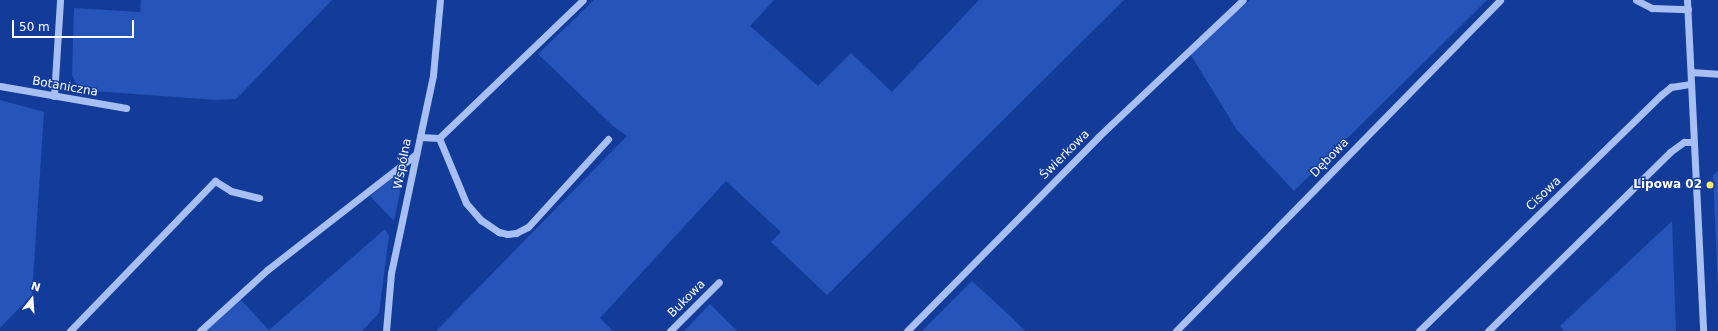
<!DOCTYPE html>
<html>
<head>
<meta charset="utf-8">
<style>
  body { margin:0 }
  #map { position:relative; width:1718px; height:331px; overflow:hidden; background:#133c9a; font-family:"DejaVu Sans",sans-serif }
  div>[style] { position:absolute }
  .green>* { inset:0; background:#2654b8 }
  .minor>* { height:7px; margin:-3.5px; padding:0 3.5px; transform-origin:3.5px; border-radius:3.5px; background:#a7bff3 }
  .dots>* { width:11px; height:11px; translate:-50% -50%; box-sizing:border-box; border:2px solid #133c9a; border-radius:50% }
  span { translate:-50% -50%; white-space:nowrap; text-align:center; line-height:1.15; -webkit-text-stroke:3px #133c9a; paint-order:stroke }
  .street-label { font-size:12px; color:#fff }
  .poi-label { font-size:12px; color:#fff; font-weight:700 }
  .right { translate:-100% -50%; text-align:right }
  .north { position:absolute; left:12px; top:279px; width:40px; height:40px; -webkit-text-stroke:3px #133c9a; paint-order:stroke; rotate:17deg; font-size:11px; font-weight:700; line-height:16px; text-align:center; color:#fff }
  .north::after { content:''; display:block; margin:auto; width:14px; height:18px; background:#fff; clip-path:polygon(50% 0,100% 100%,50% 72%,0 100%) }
  .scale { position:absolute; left:12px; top:20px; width:122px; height:18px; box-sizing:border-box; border:2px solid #fff; border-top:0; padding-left:5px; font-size:12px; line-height:14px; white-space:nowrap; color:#fff; -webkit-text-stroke:3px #133c9a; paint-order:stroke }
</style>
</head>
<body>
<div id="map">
  <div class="green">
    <i style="clip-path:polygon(141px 0,332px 0,236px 99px,216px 100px,80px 90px,72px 75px,74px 8px,140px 12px)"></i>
    <i style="clip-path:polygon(594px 0,774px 0,750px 26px,818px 86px,851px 53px,892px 92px,979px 0,1124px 0,827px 295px,771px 242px,781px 232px,726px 181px,600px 318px,613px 331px,436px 331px,627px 136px,613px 126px,538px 54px)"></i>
    <i style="clip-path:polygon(1250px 0,1487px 0,1294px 191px,1237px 130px,1189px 52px)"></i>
    <i style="clip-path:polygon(0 100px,44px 112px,32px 295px,0 328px)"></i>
    <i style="clip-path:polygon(405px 167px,394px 221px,370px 196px)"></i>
    <i style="clip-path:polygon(1718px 171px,1718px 287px,1713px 175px)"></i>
    <i style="clip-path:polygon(1672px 221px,1676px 331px,1564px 331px,1560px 326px)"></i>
    <i style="clip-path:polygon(385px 229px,389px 236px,379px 313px,362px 331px,205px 331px,240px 299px,269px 330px)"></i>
    <i style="clip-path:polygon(972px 281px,1009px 315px,1025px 331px,922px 331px)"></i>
    <i style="clip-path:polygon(710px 304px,737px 331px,684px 331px)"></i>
  </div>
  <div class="minor">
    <i style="left:1636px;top:0;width:18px;rotate:27deg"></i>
    <i style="left:1652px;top:8px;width:36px;rotate:2deg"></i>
    <i style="left:1687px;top:0;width:331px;rotate:87.2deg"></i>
    <i style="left:1691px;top:72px;width:27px;rotate:4deg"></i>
    <i style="left:0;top:86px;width:128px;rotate:9.9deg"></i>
    <i style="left:54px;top:96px;width:96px;rotate:-86.4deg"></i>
    <i style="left:420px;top:137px;width:19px;rotate:3deg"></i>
    <i style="left:439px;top:138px;width:199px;rotate:-43.8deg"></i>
    <i style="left:439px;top:138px;width:70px;rotate:67.4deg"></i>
    <i style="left:466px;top:203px;width:23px;rotate:49deg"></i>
    <i style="left:481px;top:220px;width:22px;rotate:34deg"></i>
    <i style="left:499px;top:232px;width:8px;rotate:14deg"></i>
    <i style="left:507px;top:234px;width:9px;rotate:-6deg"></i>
    <i style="left:516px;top:233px;width:13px;rotate:-27deg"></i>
    <i style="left:528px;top:227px;width:119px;rotate:-47.7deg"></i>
    <i style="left:70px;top:331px;width:209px;rotate:-46deg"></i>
    <i style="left:215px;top:181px;width:19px;rotate:32deg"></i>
    <i style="left:231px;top:191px;width:29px;rotate:14deg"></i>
    <i style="left:200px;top:331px;width:91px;rotate:-42.3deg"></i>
    <i style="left:267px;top:270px;width:189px;rotate:-37.9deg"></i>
    <i style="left:386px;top:331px;width:58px;rotate:-85.1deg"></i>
    <i style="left:391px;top:273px;width:202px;rotate:-78deg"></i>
    <i style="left:433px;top:75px;width:75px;rotate:-84.7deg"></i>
    <i style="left:670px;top:331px;width:69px;rotate:-45deg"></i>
    <i style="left:907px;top:331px;width:272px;rotate:-45.4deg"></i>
    <i style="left:1098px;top:137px;width:199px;rotate:-43.4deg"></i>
    <i style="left:1176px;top:331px;width:463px;rotate:-45.6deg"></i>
    <i style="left:1419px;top:331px;width:338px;rotate:-44.3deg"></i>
    <i style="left:1661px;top:95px;width:13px;rotate:-39deg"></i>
    <i style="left:1671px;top:87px;width:20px;rotate:-9deg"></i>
    <i style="left:1488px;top:331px;width:255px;rotate:-44.5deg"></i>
    <i style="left:1670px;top:152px;width:17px;rotate:-36deg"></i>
    <i style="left:1684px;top:142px;width:9px"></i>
  </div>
  <div class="dots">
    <i style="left:1710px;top:185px;background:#ffe86a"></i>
  </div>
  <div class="street-label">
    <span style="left:65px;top:87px;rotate:10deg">Botaniczna</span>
    <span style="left:1065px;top:155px;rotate:-45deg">Świerkowa</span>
    <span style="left:1330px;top:158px;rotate:-46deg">Dębowa</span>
    <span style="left:403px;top:164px;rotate:-79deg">Wspólna</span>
    <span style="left:1544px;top:194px;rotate:-44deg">Cisowa</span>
    <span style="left:687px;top:299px;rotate:-45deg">Bukowa</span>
  </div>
  <div class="poi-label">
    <span class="right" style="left:1702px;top:185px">Lipowa 02</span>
  </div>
  <div class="north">N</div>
  <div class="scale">50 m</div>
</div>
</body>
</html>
